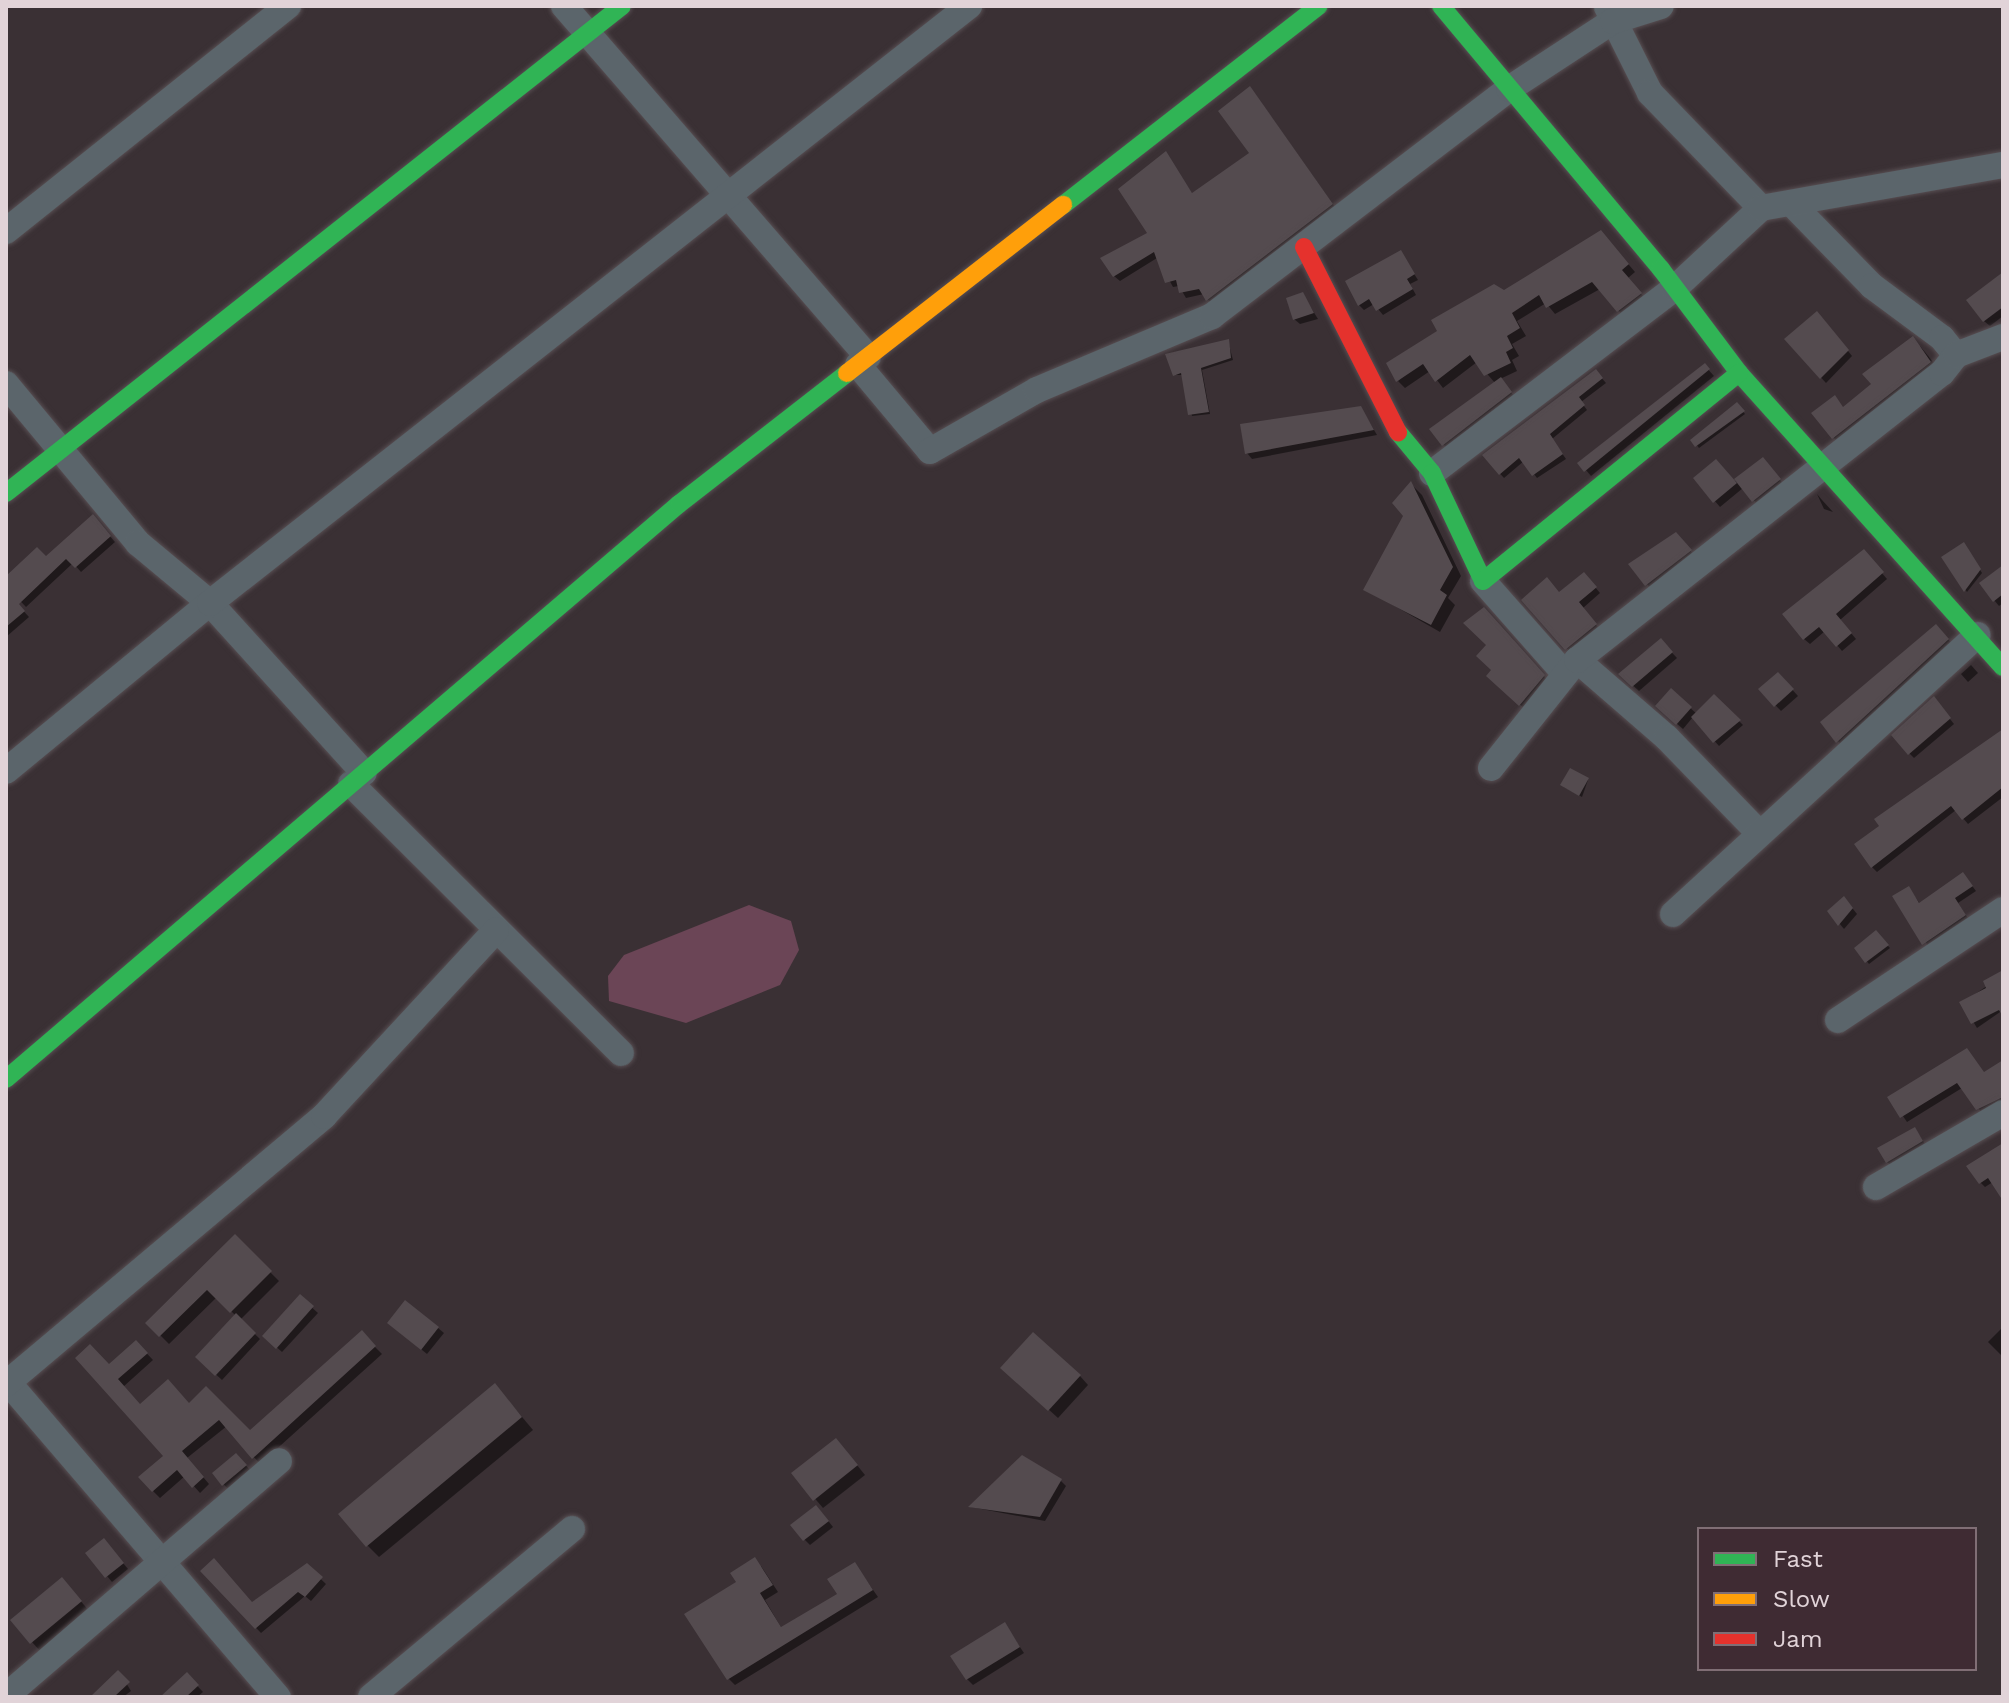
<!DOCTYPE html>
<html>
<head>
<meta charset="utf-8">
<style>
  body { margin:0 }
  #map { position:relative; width:2009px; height:1703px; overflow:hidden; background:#3a3034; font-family:"Work Sans",sans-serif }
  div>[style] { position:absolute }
  .green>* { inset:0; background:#6b4556 }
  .shadow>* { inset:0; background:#0007 }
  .building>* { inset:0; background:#544b4f }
  .roads { filter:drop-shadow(0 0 2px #574e52) drop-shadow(0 0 2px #574e52) }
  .street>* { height:26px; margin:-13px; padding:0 13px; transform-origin:13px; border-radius:13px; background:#5b656b }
  .fast>* { height:18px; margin:-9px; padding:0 9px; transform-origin:9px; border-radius:9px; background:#30b455 }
  .slow>* { height:18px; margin:-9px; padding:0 9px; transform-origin:9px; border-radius:9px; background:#ff9f0a }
  .jam>* { height:18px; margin:-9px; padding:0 9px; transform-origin:9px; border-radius:9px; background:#e5322d }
  span { translate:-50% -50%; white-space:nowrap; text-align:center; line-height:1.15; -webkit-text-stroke:7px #3f2b33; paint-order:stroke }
  .frame { position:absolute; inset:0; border:8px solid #e1d3d8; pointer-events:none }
  .legend { position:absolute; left:1697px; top:1527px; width:280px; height:144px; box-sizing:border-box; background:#3f2b33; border:2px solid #806e75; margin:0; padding:10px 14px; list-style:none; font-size:24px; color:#e1d3d8 }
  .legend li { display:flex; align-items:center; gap:16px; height:40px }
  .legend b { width:40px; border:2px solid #806e75 }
</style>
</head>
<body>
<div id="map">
  <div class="green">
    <i style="clip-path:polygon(749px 905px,791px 921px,799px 950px,780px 985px,686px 1023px,609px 1001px,608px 976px,624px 955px)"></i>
  </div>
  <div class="shadow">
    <i style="clip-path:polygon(1255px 94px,1337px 210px,1212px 305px,1204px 294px,1186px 298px,1179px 286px,1173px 287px,1157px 258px,1120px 281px,1114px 276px,1150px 234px,1166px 154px,1193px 195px,1251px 153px)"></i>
    <i style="clip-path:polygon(1607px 239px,1635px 272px,1628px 278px,1647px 301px,1625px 318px,1600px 289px,1555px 314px,1546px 303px,1517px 321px,1526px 336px,1512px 344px,1519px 356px,1512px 360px,1517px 371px,1500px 379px,1519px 402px,1452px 453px,1443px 444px,1495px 383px,1477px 362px,1443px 388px,1430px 371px,1405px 388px,1398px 381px,1504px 293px)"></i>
    <i style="clip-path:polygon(1400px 252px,1418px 280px,1410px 284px,1416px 295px,1383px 315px,1374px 304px,1364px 310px,1359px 305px)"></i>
    <i style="clip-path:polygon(2003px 275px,2003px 316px,1990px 326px,1984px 321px)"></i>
    <i style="clip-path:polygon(1303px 295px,1318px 319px,1300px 324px,1294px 319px)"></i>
    <i style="clip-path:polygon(1822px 318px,1852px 356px,1826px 383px,1787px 340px)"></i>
    <i style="clip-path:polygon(1228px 341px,1233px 360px,1202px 370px,1210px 414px,1192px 416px,1183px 375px,1174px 375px)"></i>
    <i style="clip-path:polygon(1920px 346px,1938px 368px,1841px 445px,1834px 438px,1844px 408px)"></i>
    <i style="clip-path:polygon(1705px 366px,1714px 376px,1591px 476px,1580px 463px)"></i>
    <i style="clip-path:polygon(1599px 375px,1606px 383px,1581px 402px,1587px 410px,1552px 439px,1566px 459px,1537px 478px,1524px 461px,1504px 478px,1484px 456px)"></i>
    <i style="clip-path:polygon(1737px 405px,1745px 414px,1699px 448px,1693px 440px)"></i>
    <i style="clip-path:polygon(1361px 408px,1377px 435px,1252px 459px,1247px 453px)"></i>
    <i style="clip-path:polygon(1763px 459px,1785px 486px,1759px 506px,1743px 488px,1720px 507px,1695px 478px,1734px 482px)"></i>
    <i style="clip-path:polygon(1411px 484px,1422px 495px,1461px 576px,1448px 598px,1455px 605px,1440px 632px,1365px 589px,1406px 516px)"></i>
    <i style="clip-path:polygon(1817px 494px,1822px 500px,1833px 512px,1824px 509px)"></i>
    <i style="clip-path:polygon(98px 522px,115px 542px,81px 572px,73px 563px,26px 607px,6px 586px,6px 578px,46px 559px)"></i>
    <i style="clip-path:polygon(1676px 535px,1695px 556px,1652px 590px,1631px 565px)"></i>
    <i style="clip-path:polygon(1965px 547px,1982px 573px,1967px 592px,1944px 557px)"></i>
    <i style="clip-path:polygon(1868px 557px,1887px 579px,1840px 620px,1856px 639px,1842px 651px,1825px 631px,1810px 644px,1804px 639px)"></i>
    <i style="clip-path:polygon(2003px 568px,2003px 603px,1999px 606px,1994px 600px)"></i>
    <i style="clip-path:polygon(1584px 574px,1600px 593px,1583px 608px,1600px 630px,1571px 653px,1524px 600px,1560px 595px)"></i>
    <i style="clip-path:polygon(6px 605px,18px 605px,29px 617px,6px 637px)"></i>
    <i style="clip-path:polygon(1491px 616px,1550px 683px,1527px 711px,1489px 676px,1494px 670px)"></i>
    <i style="clip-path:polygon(1936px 626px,1957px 649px,1846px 750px,1838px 741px)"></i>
    <i style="clip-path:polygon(1661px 641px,1677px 658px,1639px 691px,1621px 675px)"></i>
    <i style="clip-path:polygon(1971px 665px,1978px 673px,1968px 682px,1961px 674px)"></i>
    <i style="clip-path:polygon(1778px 674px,1798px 696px,1781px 711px,1761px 690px)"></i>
    <i style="clip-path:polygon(1671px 691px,1697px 714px,1714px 696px,1743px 725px,1719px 746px,1693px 717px,1683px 729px,1663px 712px)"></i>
    <i style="clip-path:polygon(1938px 704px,1954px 724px,1914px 758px,1909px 753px)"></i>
    <i style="clip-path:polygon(2003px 731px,2003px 797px,1968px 824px,1956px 810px,1877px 872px,1872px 867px,1882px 826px,1877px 820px)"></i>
    <i style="clip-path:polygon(1588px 780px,1582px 797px,1564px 787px)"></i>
    <i style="clip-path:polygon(1967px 879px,1976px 891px,1958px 903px,1969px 920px,1928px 948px,1909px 888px,1920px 904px)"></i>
    <i style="clip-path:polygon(1849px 904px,1857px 914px,1844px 929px,1829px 911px)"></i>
    <i style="clip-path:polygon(1876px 933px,1890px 948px,1869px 964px,1857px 949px)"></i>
    <i style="clip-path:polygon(2003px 975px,2003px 1010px,1977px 1028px,1962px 1003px)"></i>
    <i style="clip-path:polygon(2003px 1062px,2003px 1107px,1983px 1114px,1962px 1088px,1907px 1122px,1890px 1097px,1984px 1073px)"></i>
    <i style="clip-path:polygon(1915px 1129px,1927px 1147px,1893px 1167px,1887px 1162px)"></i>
    <i style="clip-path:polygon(2003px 1149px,2003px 1195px,1993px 1182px,1985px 1187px,1980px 1182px)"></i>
    <i style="clip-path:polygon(235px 1237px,279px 1281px,240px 1320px,260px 1339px,222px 1380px,197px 1357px,236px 1316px,217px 1297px,169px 1344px,148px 1323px)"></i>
    <i style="clip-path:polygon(300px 1297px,318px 1313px,282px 1352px,264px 1336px)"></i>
    <i style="clip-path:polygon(2003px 1327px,2003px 1357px,1988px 1342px)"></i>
    <i style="clip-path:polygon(395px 1328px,438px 1328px,444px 1333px,427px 1354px)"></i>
    <i style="clip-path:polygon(361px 1333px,382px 1354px,260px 1464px,227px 1426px,187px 1458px,209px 1484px,200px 1493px,185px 1476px,160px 1498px,153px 1491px,166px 1456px,109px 1367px,136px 1342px,153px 1360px,123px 1387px,140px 1406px,189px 1405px,250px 1433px)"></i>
    <i style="clip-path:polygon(1012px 1376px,1080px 1376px,1088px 1385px,1058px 1418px)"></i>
    <i style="clip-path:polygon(506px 1398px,533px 1430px,379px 1557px,367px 1545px)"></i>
    <i style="clip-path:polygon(844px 1449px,865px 1475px,823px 1508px,794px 1474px)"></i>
    <i style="clip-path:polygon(236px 1455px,251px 1471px,229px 1490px,214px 1474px)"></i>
    <i style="clip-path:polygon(1061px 1481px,1066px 1486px,1045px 1521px,971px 1507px)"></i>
    <i style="clip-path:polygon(822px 1513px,833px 1527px,810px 1545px,804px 1539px)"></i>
    <i style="clip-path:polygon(109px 1546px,128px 1569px,112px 1582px,107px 1576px)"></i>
    <i style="clip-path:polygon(855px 1564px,878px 1597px,735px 1685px,728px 1678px,738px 1583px,761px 1566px,778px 1592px,765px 1600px,782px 1629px,840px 1595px)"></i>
    <i style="clip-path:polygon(307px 1566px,326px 1584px,311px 1601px,305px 1596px,261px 1633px,202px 1571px,252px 1604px)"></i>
    <i style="clip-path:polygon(70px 1588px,89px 1611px,41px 1652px,13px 1621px)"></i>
    <i style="clip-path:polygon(1005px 1625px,1024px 1653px,973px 1685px,967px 1679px)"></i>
    <i style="clip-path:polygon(187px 1675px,203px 1692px,197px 1697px,163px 1697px)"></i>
    <i style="clip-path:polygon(123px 1678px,131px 1691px,123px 1697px,93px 1697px)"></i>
  </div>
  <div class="building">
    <i style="clip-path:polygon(1250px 86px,1333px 204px,1206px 301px,1199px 289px,1179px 293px,1176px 280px,1165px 283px,1154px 252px,1113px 277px,1100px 258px,1147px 233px,1118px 189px,1166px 151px,1192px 193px,1249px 153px,1218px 111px)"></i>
    <i style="clip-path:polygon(1601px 230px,1629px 264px,1622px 270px,1642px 293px,1617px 312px,1592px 282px,1546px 308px,1539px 295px,1512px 313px,1520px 328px,1507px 336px,1513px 348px,1506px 352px,1511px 363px,1484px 376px,1470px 355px,1435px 382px,1423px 364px,1396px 382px,1386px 363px,1437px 331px,1431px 320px,1494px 284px,1504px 290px)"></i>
    <i style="clip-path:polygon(1401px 250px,1415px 274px,1407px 279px,1413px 289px,1376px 311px,1369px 299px,1358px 306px,1345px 281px)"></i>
    <i style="clip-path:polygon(2003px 272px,2003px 307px,1983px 322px,1966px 300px)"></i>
    <i style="clip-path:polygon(1303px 292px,1314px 313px,1293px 320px,1286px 298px)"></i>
    <i style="clip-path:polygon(1817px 311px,1849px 350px,1820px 379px,1784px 339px)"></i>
    <i style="clip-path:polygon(1913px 336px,1931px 362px,1832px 439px,1811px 413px,1835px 395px,1843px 407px,1871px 384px,1862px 374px)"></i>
    <i style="clip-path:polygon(1229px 339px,1231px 358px,1201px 368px,1209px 412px,1188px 415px,1181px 373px,1173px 376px,1165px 354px)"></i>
    <i style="clip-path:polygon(1705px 363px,1710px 369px,1584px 472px,1577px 463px)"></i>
    <i style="clip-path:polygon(1596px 369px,1603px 378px,1579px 397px,1585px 405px,1550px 434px,1563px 454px,1532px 476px,1519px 458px,1499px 475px,1482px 455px)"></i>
    <i style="clip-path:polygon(1501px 377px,1512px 392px,1442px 446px,1429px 429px)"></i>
    <i style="clip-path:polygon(1737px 402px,1745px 411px,1695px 447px,1690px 440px)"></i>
    <i style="clip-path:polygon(1361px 406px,1374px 430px,1245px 454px,1240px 424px)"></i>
    <i style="clip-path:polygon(1763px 457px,1781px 479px,1752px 502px,1734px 479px)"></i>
    <i style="clip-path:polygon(1716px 459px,1737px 483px,1713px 503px,1693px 478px)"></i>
    <i style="clip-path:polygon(1411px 481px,1453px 567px,1440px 590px,1447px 595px,1431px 625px,1363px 590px,1403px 516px,1392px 503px)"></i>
    <i style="clip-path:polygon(93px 514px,111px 536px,75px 568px,66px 559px,19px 604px,25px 611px,6px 627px,6px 576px,37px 547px,46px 556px)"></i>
    <i style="clip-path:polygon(1676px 532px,1692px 550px,1645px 586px,1628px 564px)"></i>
    <i style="clip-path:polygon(1964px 542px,1981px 569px,1964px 592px,1941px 557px)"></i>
    <i style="clip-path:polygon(1864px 549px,1884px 572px,1836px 614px,1852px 633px,1836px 647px,1819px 627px,1803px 640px,1782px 614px)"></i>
    <i style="clip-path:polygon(2003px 565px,2003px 594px,1993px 602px,1979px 583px)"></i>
    <i style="clip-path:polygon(1584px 572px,1597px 587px,1579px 602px,1597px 624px,1565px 650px,1521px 600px,1547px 577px,1559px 592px)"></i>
    <i style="clip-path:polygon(1484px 607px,1545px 675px,1519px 706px,1486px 676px,1491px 670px,1476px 656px,1486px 645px,1463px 623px)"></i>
    <i style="clip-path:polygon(1936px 624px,1949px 639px,1836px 743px,1820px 722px)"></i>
    <i style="clip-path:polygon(1661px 638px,1673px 652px,1632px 687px,1618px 674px)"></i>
    <i style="clip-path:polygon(1778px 672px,1794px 689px,1774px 707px,1758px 689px)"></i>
    <i style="clip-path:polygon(1671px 688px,1692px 707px,1676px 725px,1655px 706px)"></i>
    <i style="clip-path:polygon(1714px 694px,1741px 720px,1713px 743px,1691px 717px)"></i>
    <i style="clip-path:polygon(1934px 696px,1951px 718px,1908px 755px,1891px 735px)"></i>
    <i style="clip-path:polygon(2003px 729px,2003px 787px,1962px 820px,1951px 806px,1871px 868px,1854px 844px,1879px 826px,1874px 819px)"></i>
    <i style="clip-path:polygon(1570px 768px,1589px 778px,1579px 796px,1560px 785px)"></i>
    <i style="clip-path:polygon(1963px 872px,1973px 886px,1955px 898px,1966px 915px,1922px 945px,1892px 896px,1909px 886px,1919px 903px)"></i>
    <i style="clip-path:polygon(1844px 896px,1853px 908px,1838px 926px,1827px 911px)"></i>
    <i style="clip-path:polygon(1876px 930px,1889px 945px,1865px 963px,1854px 948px)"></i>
    <i style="clip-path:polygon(2003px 970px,2003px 1017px,1999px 1010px,1971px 1024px,1959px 1002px,1986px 988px,1983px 981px)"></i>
    <i style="clip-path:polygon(1967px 1048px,1984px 1072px,2003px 1060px,2003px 1097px,1976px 1110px,1957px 1083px,1900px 1118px,1887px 1097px)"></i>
    <i style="clip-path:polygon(1915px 1127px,1923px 1141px,1886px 1163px,1877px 1148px)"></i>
    <i style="clip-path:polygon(2003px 1143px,2003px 1201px,1988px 1178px,1979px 1184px,1966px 1166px)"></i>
    <i style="clip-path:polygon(235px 1234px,272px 1271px,230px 1313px,207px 1290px,159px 1337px,145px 1323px)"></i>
    <i style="clip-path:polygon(300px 1294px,314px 1306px,276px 1349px,262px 1336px)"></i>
    <i style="clip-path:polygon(405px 1300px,439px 1327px,421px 1350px,387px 1323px)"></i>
    <i style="clip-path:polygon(236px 1313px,256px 1333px,215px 1376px,195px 1357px)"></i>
    <i style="clip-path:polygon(362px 1330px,376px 1346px,252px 1459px,219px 1420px,182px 1451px,204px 1477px,192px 1488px,177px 1470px,152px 1492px,138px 1477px,163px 1456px,75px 1358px,90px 1344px,109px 1364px,136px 1340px,148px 1353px,118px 1379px,140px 1404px,168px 1379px,189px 1403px,206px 1386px,250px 1430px)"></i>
    <i style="clip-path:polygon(1033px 1332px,1081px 1375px,1048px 1411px,1000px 1368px)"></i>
    <i style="clip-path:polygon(495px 1383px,522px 1417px,366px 1547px,338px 1514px)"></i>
    <i style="clip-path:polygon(836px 1438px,858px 1465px,813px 1501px,791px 1473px)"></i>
    <i style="clip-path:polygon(236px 1453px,247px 1465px,222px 1486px,212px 1473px)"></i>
    <i style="clip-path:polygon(1022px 1455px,1062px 1479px,1040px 1517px,968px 1507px)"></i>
    <i style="clip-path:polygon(816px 1505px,829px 1521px,803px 1541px,790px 1525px)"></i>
    <i style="clip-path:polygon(104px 1538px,124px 1563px,105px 1578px,85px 1553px)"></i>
    <i style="clip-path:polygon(755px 1557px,773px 1585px,760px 1593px,781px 1627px,837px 1594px,827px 1579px,855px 1562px,873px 1590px,727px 1680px,684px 1614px,736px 1582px,730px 1573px)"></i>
    <i style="clip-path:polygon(214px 1558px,252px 1602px,307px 1563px,323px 1577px,305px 1597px,298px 1592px,255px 1629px,200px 1571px)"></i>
    <i style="clip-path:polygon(62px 1577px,82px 1601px,30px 1644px,10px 1620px)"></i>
    <i style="clip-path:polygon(1005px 1622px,1020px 1647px,966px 1680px,950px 1656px)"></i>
    <i style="clip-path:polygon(118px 1670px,130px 1682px,114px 1697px,90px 1697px)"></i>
    <i style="clip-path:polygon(187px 1672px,199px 1685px,186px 1697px,160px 1697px)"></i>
  </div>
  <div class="roads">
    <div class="street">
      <i style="left:564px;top:6px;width:464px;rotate:49.1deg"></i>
      <i style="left:1607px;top:7px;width:96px;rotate:63.4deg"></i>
      <i style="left:1650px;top:93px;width:160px;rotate:46deg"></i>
      <i style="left:1791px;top:203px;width:116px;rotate:45.7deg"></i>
      <i style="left:1872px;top:286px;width:87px;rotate:36.6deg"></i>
      <i style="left:1942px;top:338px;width:22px;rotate:51deg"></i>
      <i style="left:6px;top:231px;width:361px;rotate:-38.6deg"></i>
      <i style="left:858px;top:365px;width:112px;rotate:50.1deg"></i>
      <i style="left:930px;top:451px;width:123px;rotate:-29.7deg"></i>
      <i style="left:1037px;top:390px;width:190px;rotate:-22.9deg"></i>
      <i style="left:1212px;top:316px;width:374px;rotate:-37.4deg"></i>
      <i style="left:1509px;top:89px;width:124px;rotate:-33.2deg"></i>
      <i style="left:1613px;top:21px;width:50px;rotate:-17.4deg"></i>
      <i style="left:6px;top:384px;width:207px;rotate:50.3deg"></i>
      <i style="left:138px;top:543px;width:94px;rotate:39.8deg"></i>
      <i style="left:210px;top:603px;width:229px;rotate:47.8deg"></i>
      <i style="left:1432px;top:473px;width:305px;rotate:-37.3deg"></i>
      <i style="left:1675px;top:288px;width:117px;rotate:-42.9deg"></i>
      <i style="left:1761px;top:208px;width:246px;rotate:-10.1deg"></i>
      <i style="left:1483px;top:581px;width:124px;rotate:48.6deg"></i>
      <i style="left:1577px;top:660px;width:119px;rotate:40.9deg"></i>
      <i style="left:1667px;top:738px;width:131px;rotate:45.9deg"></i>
      <i style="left:1491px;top:768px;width:138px;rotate:-51.5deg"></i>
      <i style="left:1577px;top:660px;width:464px;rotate:-38.2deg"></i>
      <i style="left:1942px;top:373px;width:23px;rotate:-52deg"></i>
      <i style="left:1956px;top:355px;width:50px;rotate:-21deg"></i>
      <i style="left:6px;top:771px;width:264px;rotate:-39.5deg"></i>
      <i style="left:210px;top:603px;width:966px;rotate:-38.19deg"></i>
      <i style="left:351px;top:784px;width:381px;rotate:44.9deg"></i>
      <i style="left:1673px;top:914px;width:413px;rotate:-42.5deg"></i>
      <i style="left:1838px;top:1020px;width:198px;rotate:-33.7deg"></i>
      <i style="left:1876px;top:1187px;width:147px;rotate:-30.2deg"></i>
      <i style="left:6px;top:1380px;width:418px;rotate:49.4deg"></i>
      <i style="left:6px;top:1384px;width:416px;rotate:-40.1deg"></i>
      <i style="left:324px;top:1116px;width:253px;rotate:-47.2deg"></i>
      <i style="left:6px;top:1696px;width:360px;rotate:-40.7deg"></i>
      <i style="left:371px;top:1697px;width:262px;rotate:-39.9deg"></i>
    </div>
    <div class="fast">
      <i style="left:1441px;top:6px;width:343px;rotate:50.1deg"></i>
      <i style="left:1661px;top:269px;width:130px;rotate:53.1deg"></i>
      <i style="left:1739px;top:373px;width:395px;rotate:48.1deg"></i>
      <i style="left:1063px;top:205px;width:324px;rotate:-37.9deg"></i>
      <i style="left:1398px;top:432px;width:53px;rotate:50.3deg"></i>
      <i style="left:1432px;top:473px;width:119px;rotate:64.7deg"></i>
      <i style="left:1483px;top:581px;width:330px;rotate:-39.1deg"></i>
      <i style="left:6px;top:493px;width:785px;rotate:-38.33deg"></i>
      <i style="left:6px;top:1079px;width:885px;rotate:-40.51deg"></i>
      <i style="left:679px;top:504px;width:213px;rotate:-37.9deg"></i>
    </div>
    <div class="slow">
      <i style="left:847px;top:373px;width:274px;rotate:-37.9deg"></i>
    </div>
    <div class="jam">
      <i style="left:1304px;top:247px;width:208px;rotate:63.1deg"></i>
    </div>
  </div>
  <div class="frame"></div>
  <ul class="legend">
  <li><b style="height:10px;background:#30b455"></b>Fast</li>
  <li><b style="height:10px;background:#ff9f0a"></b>Slow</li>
  <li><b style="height:10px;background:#e5322d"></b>Jam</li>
  </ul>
</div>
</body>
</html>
